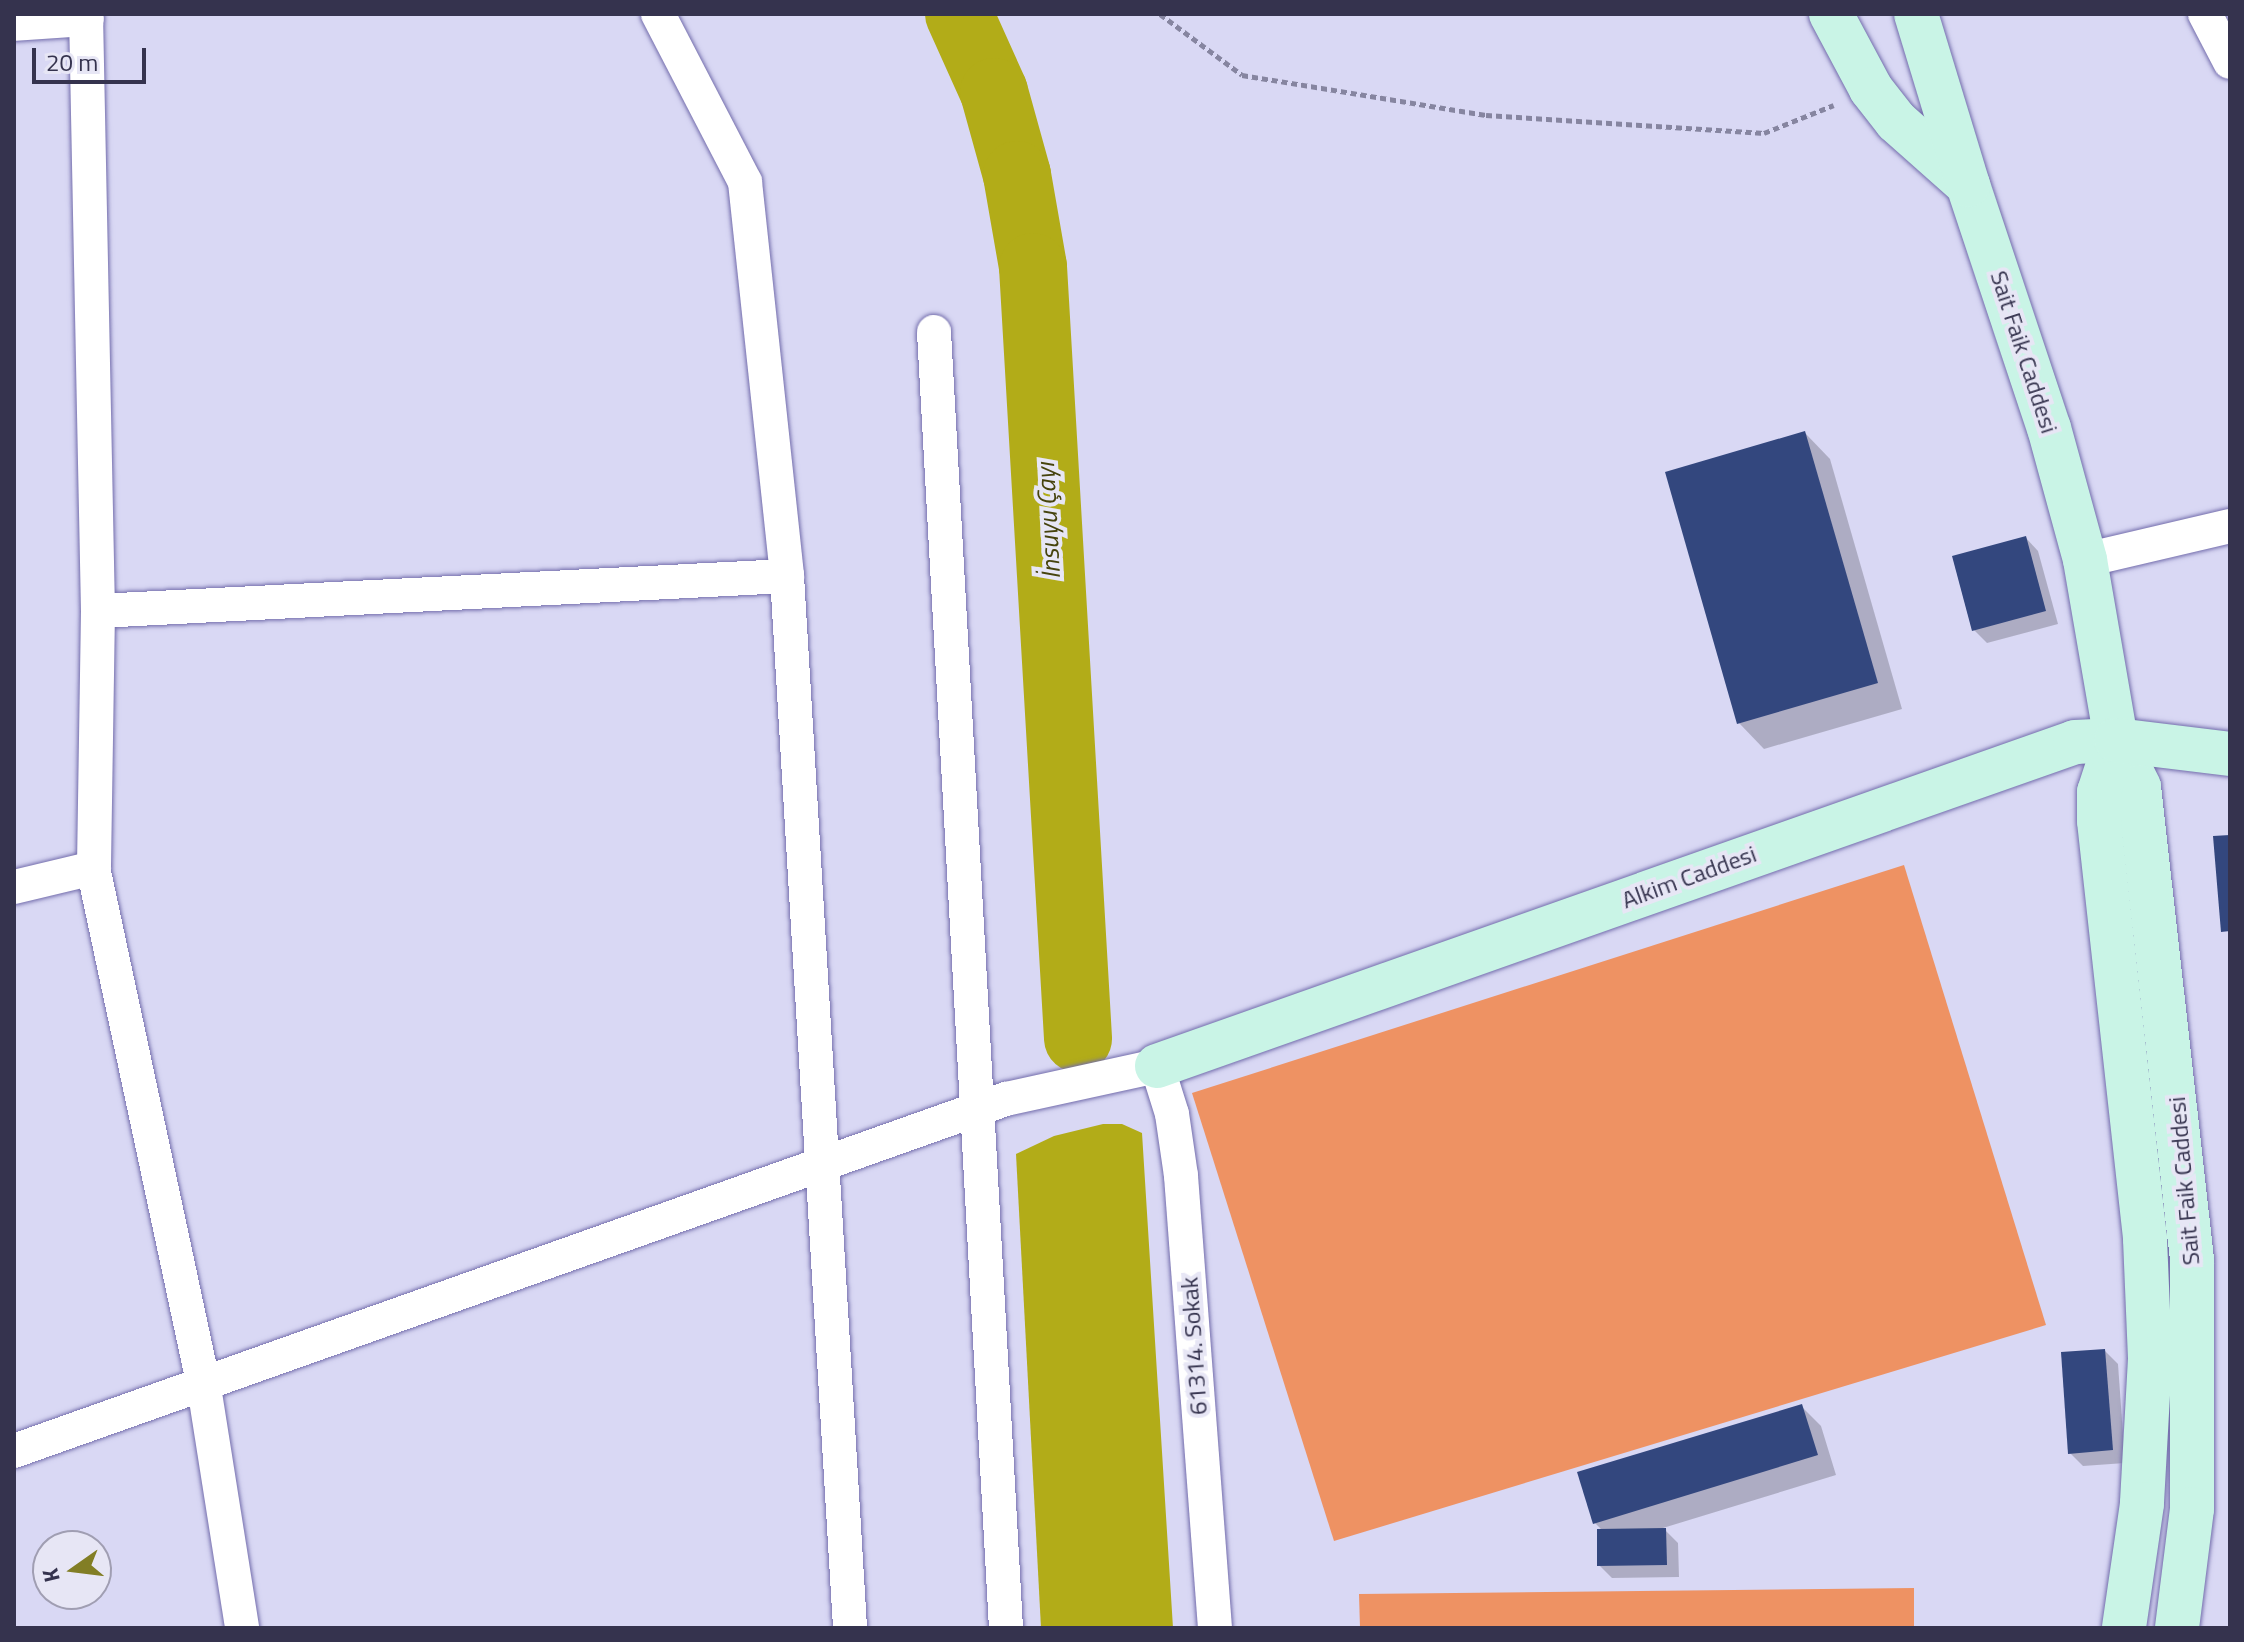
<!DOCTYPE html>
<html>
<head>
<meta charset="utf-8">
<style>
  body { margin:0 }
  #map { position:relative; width:2244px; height:1642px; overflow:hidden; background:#d9d8f4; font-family:"Titillium Web",sans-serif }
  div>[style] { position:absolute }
  .green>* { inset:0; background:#ee9263 }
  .water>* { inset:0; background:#b2ac18 }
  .shadow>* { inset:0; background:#0003 }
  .river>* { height:68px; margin:-34px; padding:0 34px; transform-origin:34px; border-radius:34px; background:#b2ac18 }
  .building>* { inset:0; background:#33477e }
  .path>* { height:5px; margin-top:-2.5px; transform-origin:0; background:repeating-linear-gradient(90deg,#8685a0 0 6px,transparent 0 10px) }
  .roads { filter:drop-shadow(0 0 2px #736dac) drop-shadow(0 0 2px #736dac) }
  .street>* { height:34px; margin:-17px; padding:0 17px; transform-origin:17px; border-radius:17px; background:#fff }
  .secondary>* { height:44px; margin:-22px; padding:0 22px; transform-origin:22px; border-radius:22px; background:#c9f4e6 }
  span { translate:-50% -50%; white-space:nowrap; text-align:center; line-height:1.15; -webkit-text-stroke:8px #e7e6f5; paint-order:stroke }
  .street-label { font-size:24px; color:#35334e }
  .water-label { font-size:26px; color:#46430d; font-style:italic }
  .frame { position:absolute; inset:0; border:16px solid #35334e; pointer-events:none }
  .north { position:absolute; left:32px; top:1530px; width:80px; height:80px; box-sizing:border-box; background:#e7e6f5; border:2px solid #a09eb2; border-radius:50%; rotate:256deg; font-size:22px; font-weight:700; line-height:32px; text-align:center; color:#35334e }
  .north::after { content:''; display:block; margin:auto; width:28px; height:36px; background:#827e25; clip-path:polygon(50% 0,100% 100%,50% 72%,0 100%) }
  .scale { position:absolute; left:32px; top:48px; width:114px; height:36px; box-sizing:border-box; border:4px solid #35334e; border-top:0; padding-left:10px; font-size:24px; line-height:28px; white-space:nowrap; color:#35334e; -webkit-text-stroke:6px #e7e6f5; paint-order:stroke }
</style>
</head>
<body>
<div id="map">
  <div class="green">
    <i style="clip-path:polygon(1904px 865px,2046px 1325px,1334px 1541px,1192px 1093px)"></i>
    <i style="clip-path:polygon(1914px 1588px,1914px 1628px,1360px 1628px,1359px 1594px)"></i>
  </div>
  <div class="water">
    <i style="clip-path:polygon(1103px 1124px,1122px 1124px,1142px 1133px,1173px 1628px,1041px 1628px,1016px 1154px,1054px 1136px)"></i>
  </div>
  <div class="shadow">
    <i style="clip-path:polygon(1805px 433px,1830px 459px,1902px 709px,1764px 749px,1739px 723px)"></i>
    <i style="clip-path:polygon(2026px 538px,2038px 551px,2058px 624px,1987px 643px,1974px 630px)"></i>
    <i style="clip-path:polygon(2105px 1351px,2118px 1364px,2125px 1463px,2083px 1466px,2070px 1453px)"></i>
    <i style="clip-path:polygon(1801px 1406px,1821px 1426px,1836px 1475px,1663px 1528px,1678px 1543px,1679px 1577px,1612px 1578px,1599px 1565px,1603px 1531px,1595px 1523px)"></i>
  </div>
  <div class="river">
    <i style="left:959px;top:14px;width:85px;rotate:65.8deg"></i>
    <i style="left:994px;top:92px;width:86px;rotate:74.5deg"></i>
    <i style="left:1017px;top:175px;width:93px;rotate:80.1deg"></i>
    <i style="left:1033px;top:267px;width:773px;rotate:86.66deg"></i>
  </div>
  <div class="building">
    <i style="clip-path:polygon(1805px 431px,1878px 683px,1737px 724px,1665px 472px)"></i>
    <i style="clip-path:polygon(2026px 536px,2046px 611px,1972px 631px,1952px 556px)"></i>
    <i style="clip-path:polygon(2230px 835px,2230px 931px,2221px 932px,2213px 836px)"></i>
    <i style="clip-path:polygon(2105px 1349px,2113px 1450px,2068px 1454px,2061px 1352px)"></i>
    <i style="clip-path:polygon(1802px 1404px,1818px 1455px,1593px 1524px,1577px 1472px)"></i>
    <i style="clip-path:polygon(1666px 1528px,1667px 1565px,1597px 1566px,1597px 1529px)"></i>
  </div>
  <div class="path">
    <i style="left:1160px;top:14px;width:102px;rotate:36.6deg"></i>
    <i style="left:1242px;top:75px;width:247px;rotate:9.3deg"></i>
    <i style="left:1486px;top:115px;width:279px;rotate:3.7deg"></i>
    <i style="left:1764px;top:133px;width:75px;rotate:-21.8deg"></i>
  </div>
  <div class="roads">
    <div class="street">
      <i style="left:86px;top:14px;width:597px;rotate:88.85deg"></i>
      <i style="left:98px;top:611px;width:261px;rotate:90.9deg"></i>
      <i style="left:94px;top:872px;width:527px;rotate:77.94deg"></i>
      <i style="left:204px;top:1387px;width:244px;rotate:81deg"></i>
      <i style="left:658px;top:14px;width:189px;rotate:62.6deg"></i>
      <i style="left:745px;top:182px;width:396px;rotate:83.9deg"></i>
      <i style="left:787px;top:576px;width:1054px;rotate:86.57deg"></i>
      <i style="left:2205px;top:14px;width:54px;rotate:62.5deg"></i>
      <i style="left:14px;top:24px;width:73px;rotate:-3.9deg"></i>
      <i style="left:934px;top:332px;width:1298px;rotate:86.82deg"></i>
      <i style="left:2085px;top:560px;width:149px;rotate:-13.2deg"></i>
      <i style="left:98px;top:611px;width:690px;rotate:-2.91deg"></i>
      <i style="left:14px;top:887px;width:82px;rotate:-13.4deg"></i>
      <i style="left:14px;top:1451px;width:1053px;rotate:-19.54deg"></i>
      <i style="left:1006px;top:1099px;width:155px;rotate:-12.3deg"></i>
      <i style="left:1157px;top:1066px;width:50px;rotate:72.6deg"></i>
      <i style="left:1172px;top:1114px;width:63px;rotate:81.7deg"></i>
      <i style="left:1181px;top:1176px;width:453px;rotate:85.7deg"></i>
    </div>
    <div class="secondary">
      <i style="left:1831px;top:14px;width:85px;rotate:61.9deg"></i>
      <i style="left:1871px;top:89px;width:41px;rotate:52deg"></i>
      <i style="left:1896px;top:121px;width:96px;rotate:41.6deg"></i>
      <i style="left:1968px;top:185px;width:256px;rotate:71.6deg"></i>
      <i style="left:2049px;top:428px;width:137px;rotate:74.7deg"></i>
      <i style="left:2085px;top:560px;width:183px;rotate:80.2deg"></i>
      <i style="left:2116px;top:740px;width:52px;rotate:63.9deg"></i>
      <i style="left:2139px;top:787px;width:476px;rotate:83.6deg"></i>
      <i style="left:2192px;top:1260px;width:249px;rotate:90deg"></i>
      <i style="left:2192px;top:1509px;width:120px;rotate:97.2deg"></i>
      <i style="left:1916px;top:14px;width:179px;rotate:73.1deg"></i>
      <i style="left:2116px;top:740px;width:55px;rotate:108.1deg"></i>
      <i style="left:2099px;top:792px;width:29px;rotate:90deg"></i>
      <i style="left:2099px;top:821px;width:421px;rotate:83.7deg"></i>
      <i style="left:2145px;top:1239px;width:120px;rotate:87.6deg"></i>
      <i style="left:2150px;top:1359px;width:145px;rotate:93.2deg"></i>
      <i style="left:2142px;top:1504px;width:125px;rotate:98.3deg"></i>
      <i style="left:1157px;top:1066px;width:973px;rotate:-19.44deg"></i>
      <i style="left:2075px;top:742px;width:41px;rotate:-2.8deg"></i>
      <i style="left:2116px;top:740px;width:115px;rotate:7deg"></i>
    </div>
  </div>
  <div class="street-label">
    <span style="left:2024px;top:352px;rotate:72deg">Sait Faik Caddesi</span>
    <span style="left:1689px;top:877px;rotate:-20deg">Alkim Caddesi</span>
    <span style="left:2184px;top:1181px;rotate:-95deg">Sait Faik Caddesi</span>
    <span style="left:1194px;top:1346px;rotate:-94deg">61314. Sokak</span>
  </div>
  <div class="water-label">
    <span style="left:1048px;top:521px;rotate:-93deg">İnsuyu Çayı</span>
  </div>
  <div class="frame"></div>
  <div class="north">K</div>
  <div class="scale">20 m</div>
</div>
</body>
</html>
